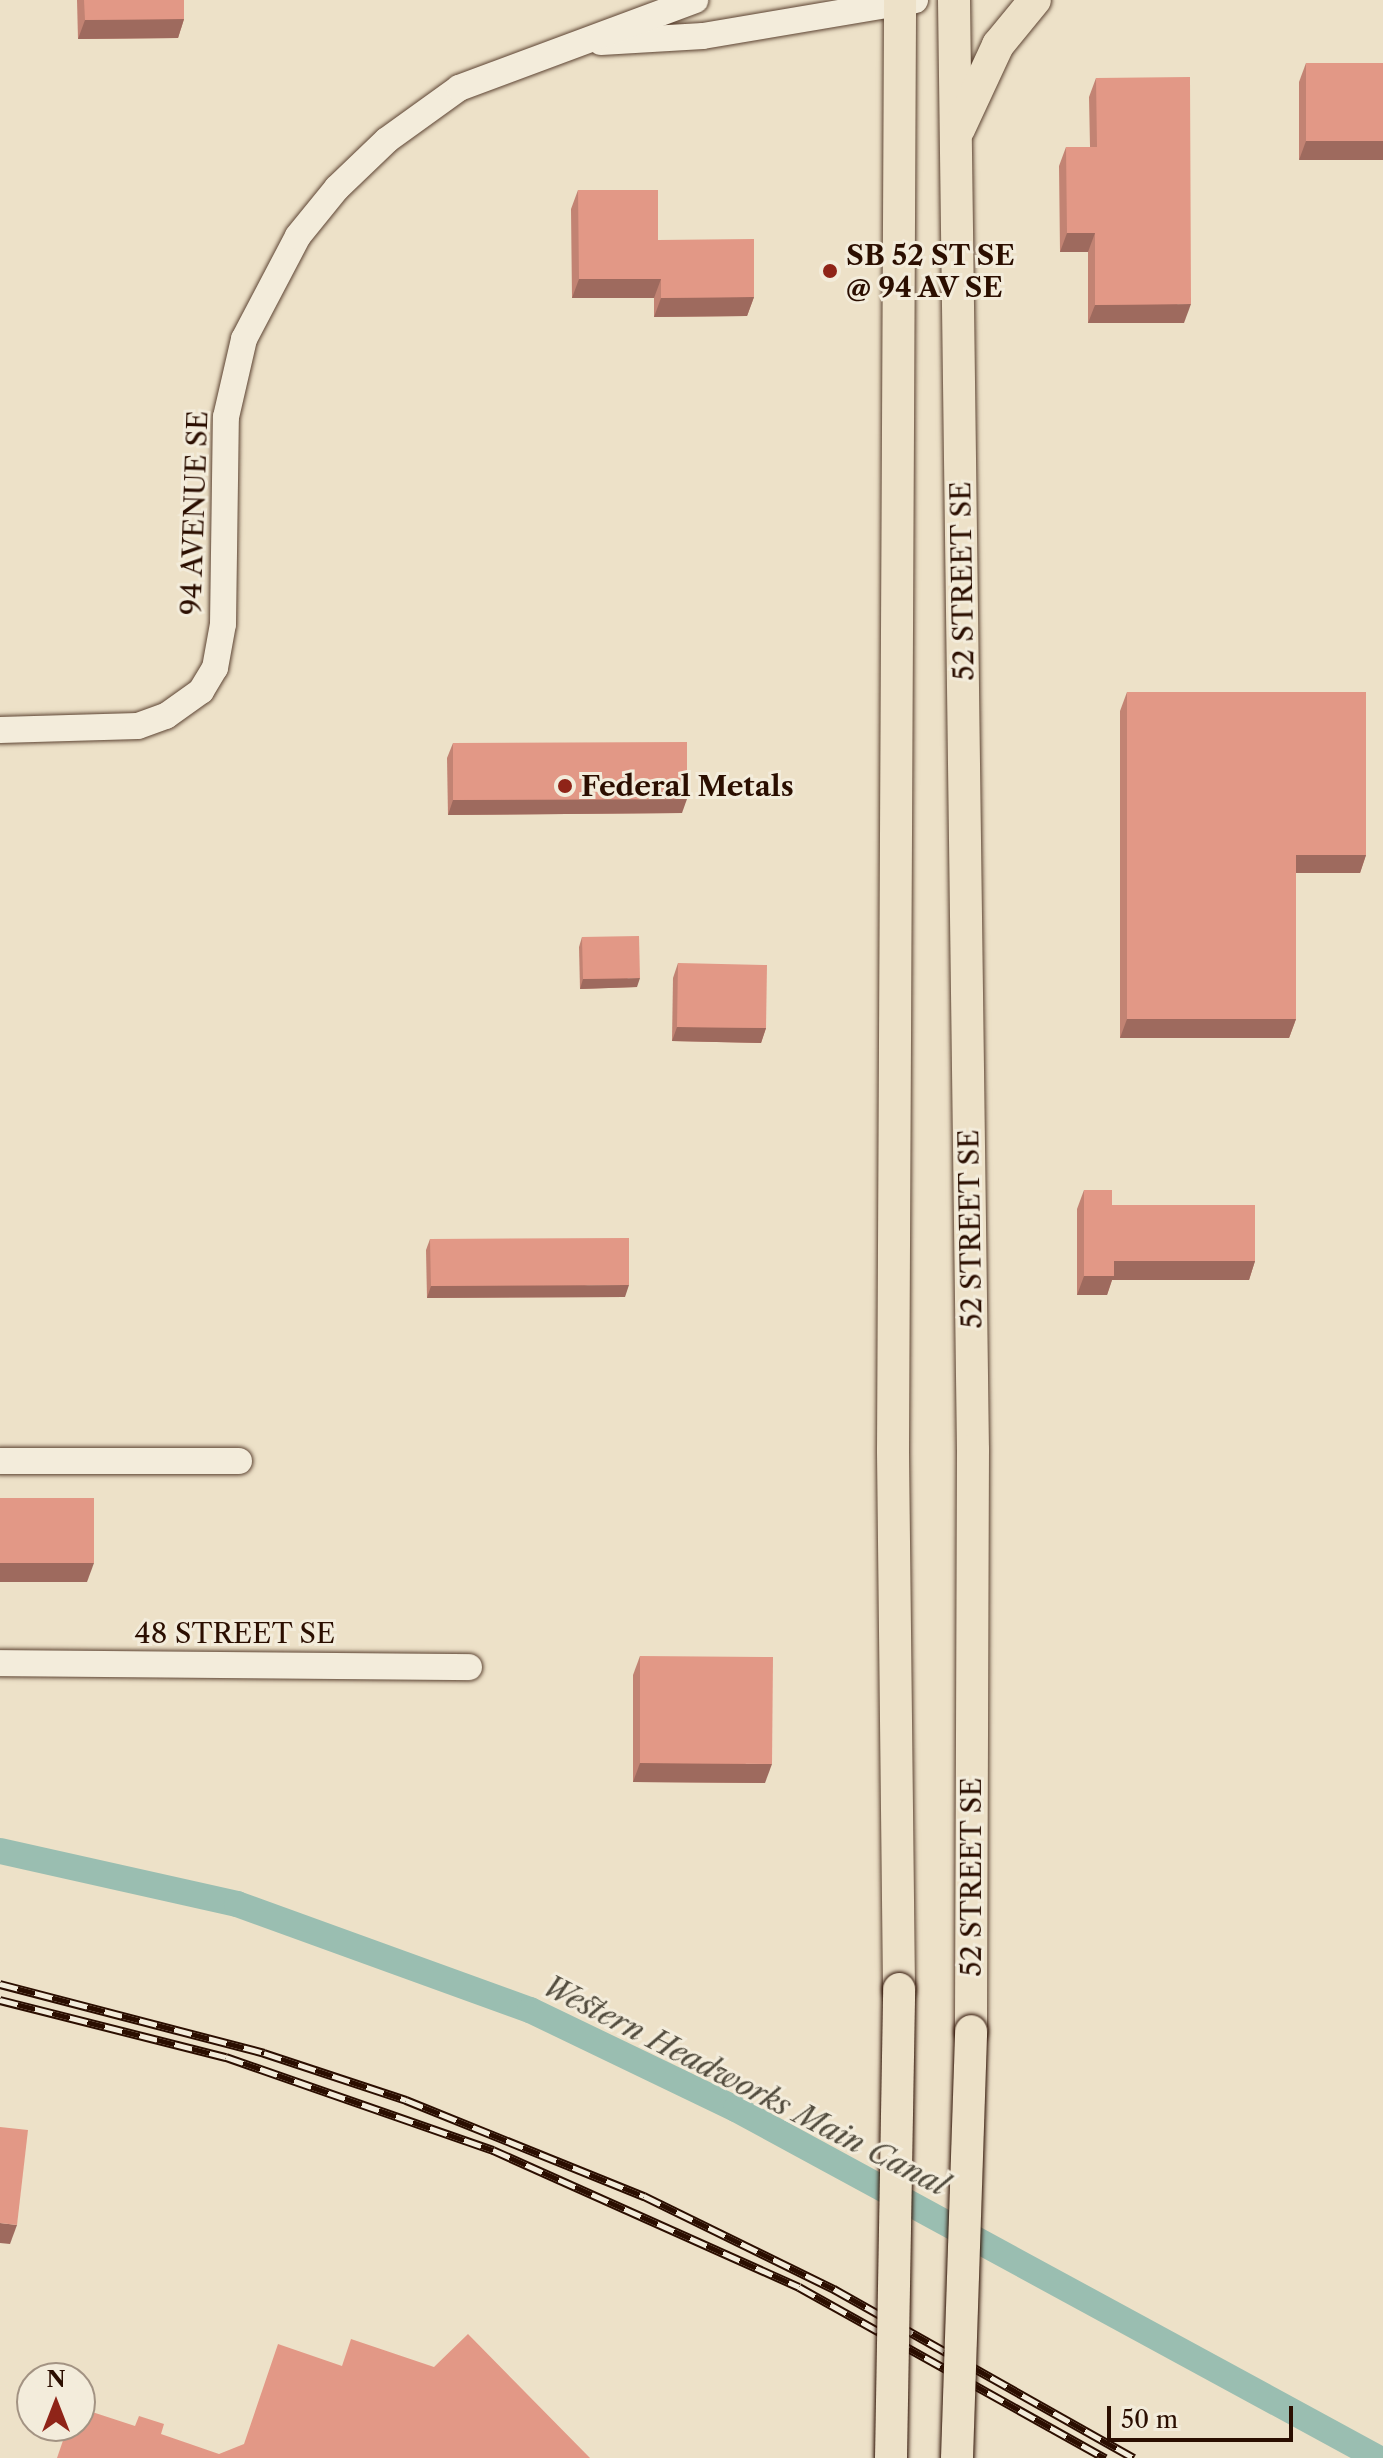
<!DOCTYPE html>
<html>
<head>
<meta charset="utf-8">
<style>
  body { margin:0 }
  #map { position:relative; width:1383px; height:2458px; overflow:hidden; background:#ede1c8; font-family:"Libre Caslon Text",serif }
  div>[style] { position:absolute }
  .canal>* { height:26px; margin:-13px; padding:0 13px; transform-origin:13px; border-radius:13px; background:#9abeb1 }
  .roads { filter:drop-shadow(0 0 2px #5c4332) drop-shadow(0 0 2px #5c4332) }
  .minor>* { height:26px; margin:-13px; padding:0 13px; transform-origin:13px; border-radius:13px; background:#f3ecdb }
  .major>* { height:32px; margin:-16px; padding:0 16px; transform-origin:16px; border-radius:16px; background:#ede1c8 }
  .rail>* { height:9px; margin-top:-4.5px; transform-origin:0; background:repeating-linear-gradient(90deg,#f3ecdb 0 18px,#2b0e00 0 36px); box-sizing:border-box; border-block:2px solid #2b0e00 }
  .bridges { filter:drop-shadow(0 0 2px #2b0e00) drop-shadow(0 0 2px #2b0e00) }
  .major-bridge>* { height:32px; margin:-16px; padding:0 16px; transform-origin:16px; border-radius:16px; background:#ede1c8 }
  .wall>* { inset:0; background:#c28373 }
  .shaded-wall>* { inset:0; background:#9e6a5e }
  .building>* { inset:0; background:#e29886 }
  .dots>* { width:22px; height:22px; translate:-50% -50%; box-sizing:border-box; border:4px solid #f3ecdb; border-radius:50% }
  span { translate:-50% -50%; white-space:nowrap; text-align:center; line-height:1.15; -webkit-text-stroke:6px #f3ecdb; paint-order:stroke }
  .poi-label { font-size:28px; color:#2b0e00; font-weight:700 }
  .left { translate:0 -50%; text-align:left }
  .street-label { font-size:28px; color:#2b0e00 }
  .water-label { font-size:30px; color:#524c3e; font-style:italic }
  .north { position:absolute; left:16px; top:2362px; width:80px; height:80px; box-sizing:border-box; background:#f3ecdb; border:2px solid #a39383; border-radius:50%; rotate:0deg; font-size:22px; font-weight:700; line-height:32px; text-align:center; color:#2b0e00 }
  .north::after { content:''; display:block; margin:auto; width:28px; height:36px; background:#8f2418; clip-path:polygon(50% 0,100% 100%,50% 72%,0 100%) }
  .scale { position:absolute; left:1107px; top:2406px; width:186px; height:36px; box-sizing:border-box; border:4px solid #2b0e00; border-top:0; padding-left:10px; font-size:24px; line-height:28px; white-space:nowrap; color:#2b0e00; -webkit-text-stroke:6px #f3ecdb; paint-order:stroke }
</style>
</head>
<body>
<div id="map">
  <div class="canal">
    <i style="left:0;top:1851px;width:243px;rotate:12.6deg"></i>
    <i style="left:237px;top:1904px;width:312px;rotate:19.9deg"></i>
    <i style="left:530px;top:2010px;width:229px;rotate:25.7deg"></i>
    <i style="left:736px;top:2109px;width:731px;rotate:28.53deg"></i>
  </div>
  <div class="roads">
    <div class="minor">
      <i style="left:601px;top:42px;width:102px;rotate:-3.4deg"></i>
      <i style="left:703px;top:36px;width:215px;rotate:-9.6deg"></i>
      <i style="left:0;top:730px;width:138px;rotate:-1.7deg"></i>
      <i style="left:138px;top:726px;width:30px;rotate:-20deg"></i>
      <i style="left:166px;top:716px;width:43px;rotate:-35.5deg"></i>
      <i style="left:201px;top:691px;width:27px;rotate:-59deg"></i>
      <i style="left:215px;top:668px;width:45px;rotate:-79.7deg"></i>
      <i style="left:223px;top:624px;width:207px;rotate:-89.2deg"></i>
      <i style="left:226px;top:417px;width:80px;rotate:-77deg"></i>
      <i style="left:244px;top:339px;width:116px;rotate:-62.3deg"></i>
      <i style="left:298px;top:236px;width:62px;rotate:-50.9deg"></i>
      <i style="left:337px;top:188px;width:69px;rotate:-43.8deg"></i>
      <i style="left:387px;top:140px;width:89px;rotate:-35.8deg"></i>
      <i style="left:459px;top:88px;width:252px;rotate:-20.4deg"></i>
      <i style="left:0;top:1461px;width:239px"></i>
      <i style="left:0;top:1663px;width:469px;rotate:0.5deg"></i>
    </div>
    <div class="major">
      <i style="left:954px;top:0;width:1450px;rotate:89.25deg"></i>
      <i style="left:973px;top:1450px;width:581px;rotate:90.2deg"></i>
      <i style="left:959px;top:129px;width:93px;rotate:-65.1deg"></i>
      <i style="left:998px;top:45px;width:58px;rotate:-50.6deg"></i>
      <i style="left:899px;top:1989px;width:539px;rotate:-90.64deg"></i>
      <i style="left:893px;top:1450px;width:1450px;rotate:-89.72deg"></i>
    </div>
  </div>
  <div class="rail">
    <i style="left:0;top:1984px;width:273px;rotate:14.6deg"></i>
    <i style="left:264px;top:2053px;width:150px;rotate:18.3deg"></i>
    <i style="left:406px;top:2100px;width:257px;rotate:22deg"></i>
    <i style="left:644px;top:2196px;width:212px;rotate:26.1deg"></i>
    <i style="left:834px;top:2289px;width:344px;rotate:29.4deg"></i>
    <i style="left:0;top:2000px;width:233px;rotate:14.2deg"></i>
    <i style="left:226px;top:2057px;width:283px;rotate:19.2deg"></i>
    <i style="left:493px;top:2150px;width:335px;rotate:24.1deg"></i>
    <i style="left:799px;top:2287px;width:351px;rotate:29.2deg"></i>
  </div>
  <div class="bridges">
    <div class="major-bridge">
      <i style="left:891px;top:2458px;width:469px;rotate:-89deg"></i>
      <i style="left:957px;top:2458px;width:427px;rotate:-88.1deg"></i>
    </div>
  </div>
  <div class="wall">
    <i style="clip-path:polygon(77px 0,184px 0,184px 19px,178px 38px,78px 39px)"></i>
    <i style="clip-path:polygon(1306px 63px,1383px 63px,1299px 160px,1299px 82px)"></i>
    <i style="clip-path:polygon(1096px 78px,1184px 323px,1088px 323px,1088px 252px,1060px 252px,1059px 166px,1066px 147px,1090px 147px,1089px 97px)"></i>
    <i style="clip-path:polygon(578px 190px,658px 240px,754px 297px,747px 316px,654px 317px,654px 298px,572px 298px,571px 209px)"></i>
    <i style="clip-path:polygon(1127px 692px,1366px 855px,1360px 873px,1296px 873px,1296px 1019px,1289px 1038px,1120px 1038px,1120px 711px)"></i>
    <i style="clip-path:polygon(453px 743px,682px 813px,448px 815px,447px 758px)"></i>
    <i style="clip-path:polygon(582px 937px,637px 987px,580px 989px,579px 947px)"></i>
    <i style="clip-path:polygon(678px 963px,766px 1028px,761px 1043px,672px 1041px,673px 978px)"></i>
    <i style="clip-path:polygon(1084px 1190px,1112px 1205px,1255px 1261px,1249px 1280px,1112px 1280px,1107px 1295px,1077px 1295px,1077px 1209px)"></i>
    <i style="clip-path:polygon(430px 1239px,625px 1297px,427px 1298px,426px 1250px)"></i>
    <i style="clip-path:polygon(640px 1656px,765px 1783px,633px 1782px,633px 1675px)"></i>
  </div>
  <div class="shaded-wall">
    <i style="clip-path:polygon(184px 19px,178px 38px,78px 39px,85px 20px)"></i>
    <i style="clip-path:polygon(1306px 141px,1383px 141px,1383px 160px,1299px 160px)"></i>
    <i style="clip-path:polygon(1067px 233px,1095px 233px,1088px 252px,1060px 252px)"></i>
    <i style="clip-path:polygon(579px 279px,661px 279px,654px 298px,572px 298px)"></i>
    <i style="clip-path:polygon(754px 297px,747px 316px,654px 317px,661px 298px)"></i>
    <i style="clip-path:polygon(1191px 304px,1184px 323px,1088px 323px,1095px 305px)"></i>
    <i style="clip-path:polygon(687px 799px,682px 813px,448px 815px,453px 800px)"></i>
    <i style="clip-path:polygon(1296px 855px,1366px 855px,1360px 873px,1289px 873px)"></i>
    <i style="clip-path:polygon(640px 978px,637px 987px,580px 989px,583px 979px)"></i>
    <i style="clip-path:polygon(1127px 1019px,1296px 1019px,1289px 1038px,1120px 1038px)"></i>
    <i style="clip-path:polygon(677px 1027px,766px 1028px,761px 1043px,672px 1041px)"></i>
    <i style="clip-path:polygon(1114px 1261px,1255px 1261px,1249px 1280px,1112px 1280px,1107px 1295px,1077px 1295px,1084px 1276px)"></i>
    <i style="clip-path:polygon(629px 1285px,625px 1297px,427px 1298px,431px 1286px)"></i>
    <i style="clip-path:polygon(0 1563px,94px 1563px,87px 1582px,0 1582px)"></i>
    <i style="clip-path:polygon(640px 1763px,772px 1764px,765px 1783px,633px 1782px)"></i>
    <i style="clip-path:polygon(0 2223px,17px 2225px,10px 2244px,0 2243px)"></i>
  </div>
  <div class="building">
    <i style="clip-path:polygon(84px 0,184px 0,184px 19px,85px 20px)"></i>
    <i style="clip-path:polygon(1306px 63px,1383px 63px,1383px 141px,1306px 141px)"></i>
    <i style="clip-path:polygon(1190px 77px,1191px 304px,1095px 305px,1095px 233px,1067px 233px,1066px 147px,1097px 147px,1096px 78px)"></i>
    <i style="clip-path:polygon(578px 190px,658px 190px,658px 240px,754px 239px,754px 297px,661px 298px,661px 279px,579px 279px)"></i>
    <i style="clip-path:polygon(1127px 692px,1366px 692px,1366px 855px,1296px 855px,1296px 1019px,1127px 1019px)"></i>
    <i style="clip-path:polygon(687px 742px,687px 799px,453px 800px,453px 743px)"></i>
    <i style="clip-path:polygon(639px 936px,640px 978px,583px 979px,582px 937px)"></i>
    <i style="clip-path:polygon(678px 963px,767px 965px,766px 1028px,677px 1027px)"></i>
    <i style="clip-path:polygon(1084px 1190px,1112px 1190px,1112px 1205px,1255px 1205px,1255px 1261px,1114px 1261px,1114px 1276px,1084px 1276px)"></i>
    <i style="clip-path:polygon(629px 1238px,629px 1285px,431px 1286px,430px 1239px)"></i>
    <i style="clip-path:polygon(0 1498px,94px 1498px,94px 1563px,0 1563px)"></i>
    <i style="clip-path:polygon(640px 1656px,773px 1657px,772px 1764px,640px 1763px)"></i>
    <i style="clip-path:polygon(0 2127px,28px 2130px,17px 2225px,0 2223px)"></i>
    <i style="clip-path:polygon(468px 2334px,590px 2458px,57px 2458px,68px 2426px,80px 2426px,80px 2408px,135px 2426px,139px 2416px,164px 2424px,161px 2434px,219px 2454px,244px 2444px,278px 2344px,342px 2366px,351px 2339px,434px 2367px)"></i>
  </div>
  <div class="dots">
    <i style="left:830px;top:271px;background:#8f2418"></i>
    <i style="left:565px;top:786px;background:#8f2418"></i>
  </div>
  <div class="poi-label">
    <span class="left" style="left:846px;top:271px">SB 52 ST SE<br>@ 94 AV SE</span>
    <span class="left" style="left:581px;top:786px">Federal Metals</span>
  </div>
  <div class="street-label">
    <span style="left:194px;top:513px;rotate:-88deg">94 AVENUE SE</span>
    <span style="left:962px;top:581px;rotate:-91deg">52 STREET SE</span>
    <span style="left:970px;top:1229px;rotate:-91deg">52 STREET SE</span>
    <span style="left:235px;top:1633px">48 STREET SE</span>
    <span style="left:971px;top:1877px;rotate:-90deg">52 STREET SE</span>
  </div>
  <div class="water-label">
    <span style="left:745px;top:2086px;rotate:27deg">Western Headworks Main Canal</span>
  </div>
  <div class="north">N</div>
  <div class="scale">50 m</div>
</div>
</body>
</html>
